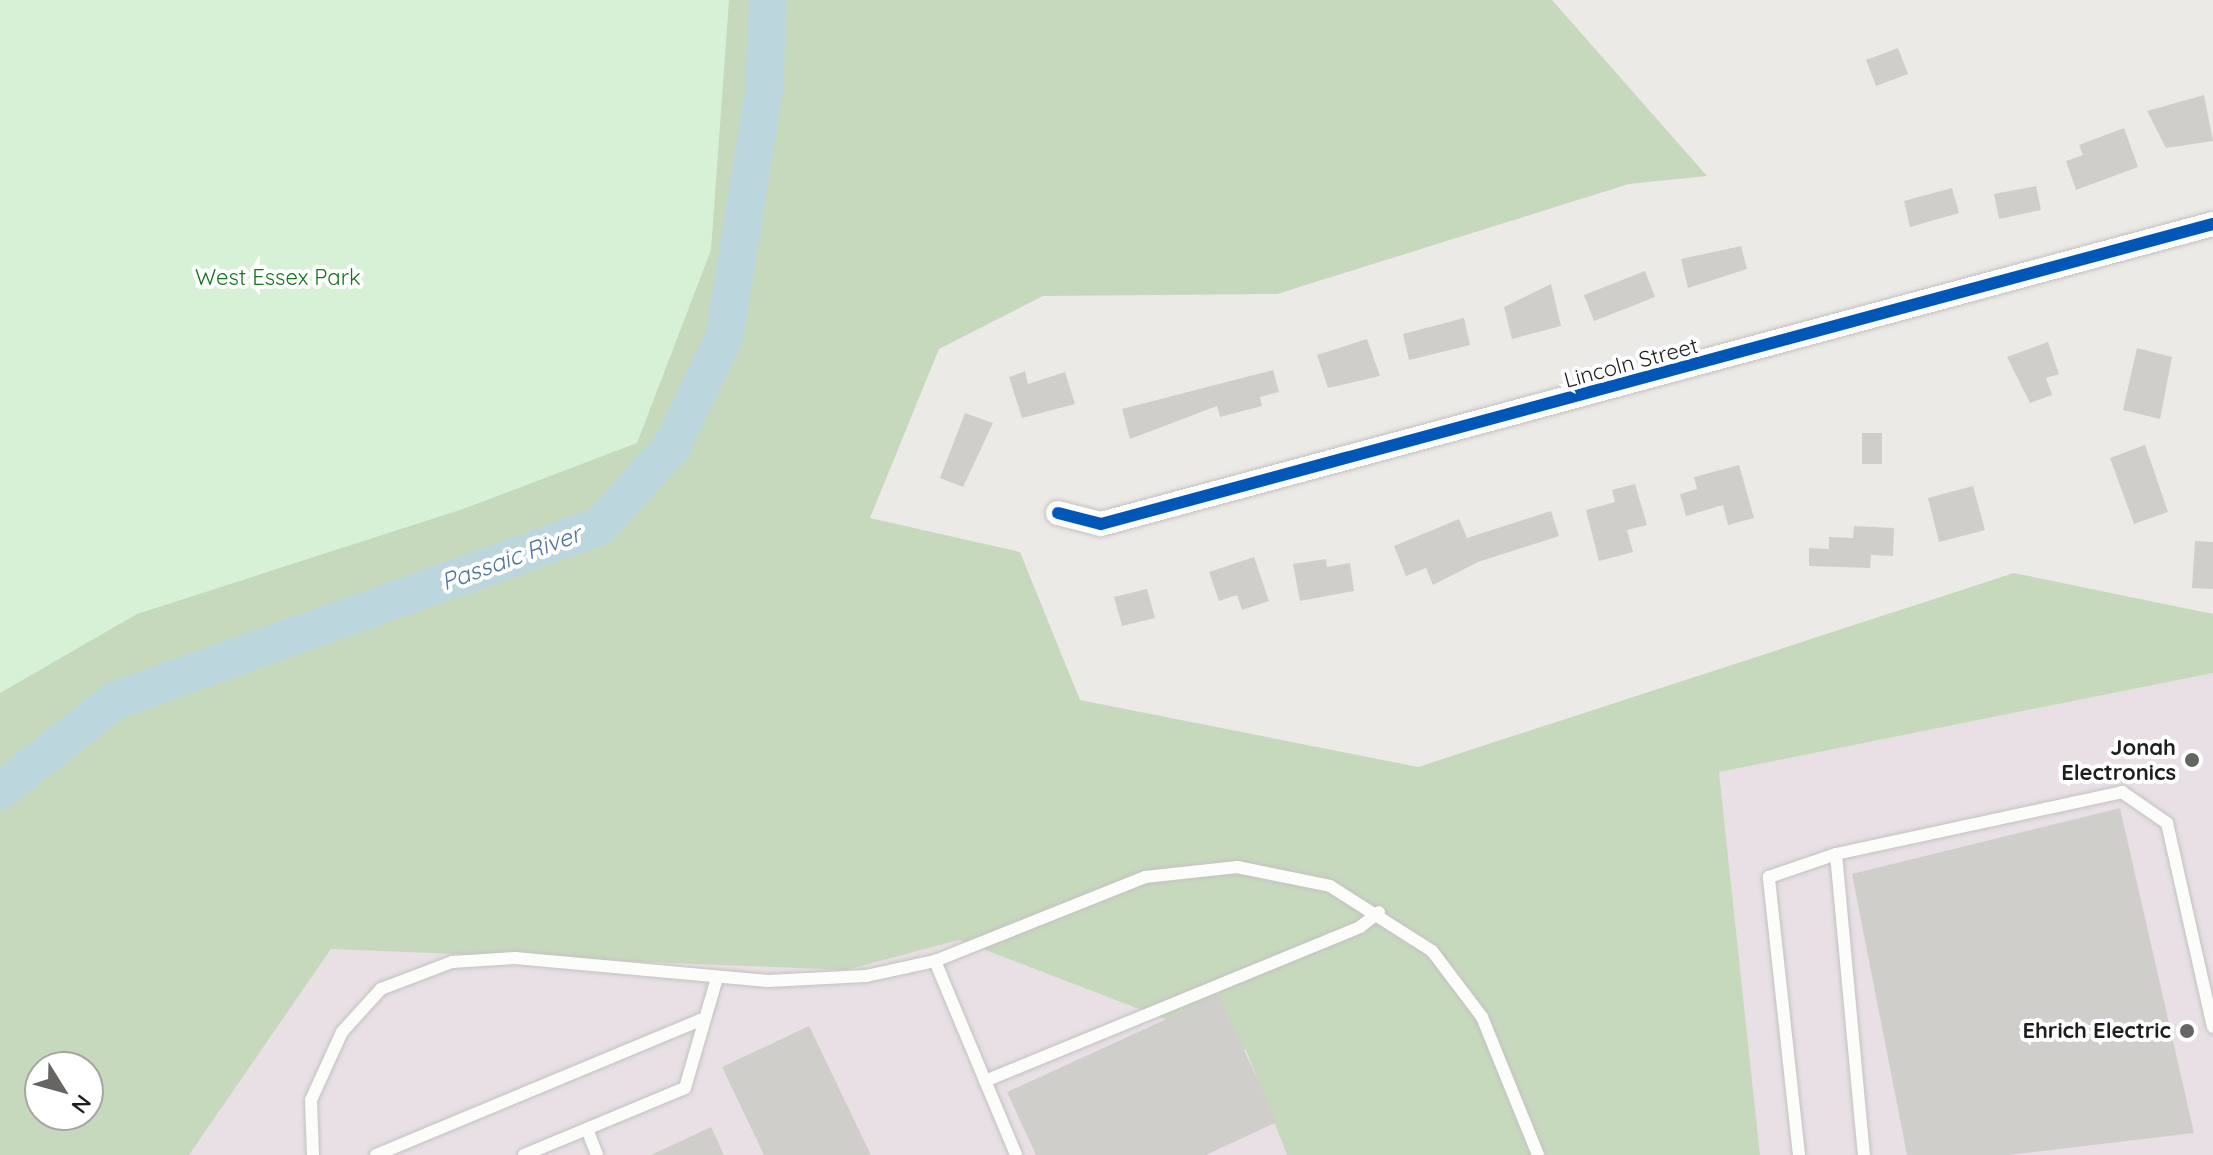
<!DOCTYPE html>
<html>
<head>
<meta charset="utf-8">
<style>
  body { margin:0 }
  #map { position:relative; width:2213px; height:1155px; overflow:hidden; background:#eceae6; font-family:Quicksand,sans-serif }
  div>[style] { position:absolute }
  .industrial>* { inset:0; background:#e9e0e5 }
  .forest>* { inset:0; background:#c7d9bd }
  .park>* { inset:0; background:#d6f1d6 }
  .river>* { height:38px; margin:-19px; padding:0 19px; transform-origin:19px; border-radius:19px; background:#bcd6dd }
  .building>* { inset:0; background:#d0cecb }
  .roads { filter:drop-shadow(0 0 2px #c3c2c1) drop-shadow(0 0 2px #c3c2c1) }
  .lane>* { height:12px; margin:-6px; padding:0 6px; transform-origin:6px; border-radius:6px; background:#fcfcfb }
  .street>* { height:24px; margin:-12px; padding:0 12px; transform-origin:12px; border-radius:12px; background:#fcfcfb }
  .cycleway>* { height:12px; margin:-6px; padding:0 6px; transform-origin:6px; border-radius:6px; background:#0057b8 }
  .dots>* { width:22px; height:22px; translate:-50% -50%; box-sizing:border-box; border:4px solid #fff; border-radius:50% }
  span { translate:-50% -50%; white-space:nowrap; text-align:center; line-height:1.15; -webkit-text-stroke:8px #fff; paint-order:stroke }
  .park-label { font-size:22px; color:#13751d }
  .street-label { font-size:22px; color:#1e1e1e }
  .poi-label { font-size:22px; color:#1e1e1e; font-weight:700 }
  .right { translate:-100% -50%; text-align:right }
  .water-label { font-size:24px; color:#4e75a0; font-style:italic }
  .north { position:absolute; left:24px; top:1051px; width:80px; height:80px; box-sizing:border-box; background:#fff; border:2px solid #a5a5a5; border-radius:50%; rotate:127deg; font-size:22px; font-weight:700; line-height:32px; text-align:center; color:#1e1e1e }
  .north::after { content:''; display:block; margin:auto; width:28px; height:36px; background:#666564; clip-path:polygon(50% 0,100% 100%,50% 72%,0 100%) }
</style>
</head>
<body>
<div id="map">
  <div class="industrial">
    <i style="clip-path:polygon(2213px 673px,2213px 1155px,1760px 1155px,1719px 772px)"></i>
    <i style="clip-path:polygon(959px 940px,1246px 1050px,1287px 1155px,189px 1155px,331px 949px,846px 970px)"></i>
  </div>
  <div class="forest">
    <i style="clip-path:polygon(evenodd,282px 0,1552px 0,1707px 176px,1629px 184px,1277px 294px,1043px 296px,939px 349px,870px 518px,1020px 552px,1080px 700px,1418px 767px,2014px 573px,2213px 614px,2213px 673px,1719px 772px,1760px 1155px,1287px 1155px,1246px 1050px,959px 940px,846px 970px,331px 949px,189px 1155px,0 1155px,0 603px,282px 0,40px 1067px,88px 1067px,88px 1115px,40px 1115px,40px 1067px)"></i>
  </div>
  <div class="park">
    <i style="clip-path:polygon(0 0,729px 0,711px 250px,637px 443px,463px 509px,137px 614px,0 693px)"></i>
  </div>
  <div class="river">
    <i style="left:0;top:791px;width:145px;rotate:-38.3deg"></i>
    <i style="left:114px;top:701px;width:517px;rotate:-19.8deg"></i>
    <i style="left:600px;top:526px;width:108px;rotate:-48deg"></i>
    <i style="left:672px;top:446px;width:120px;rotate:-64.3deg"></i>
    <i style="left:724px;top:338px;width:250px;rotate:-80.8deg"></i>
    <i style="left:764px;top:91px;width:91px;rotate:-87.5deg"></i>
  </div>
  <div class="building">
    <i style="clip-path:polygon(1898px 48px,1908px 74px,1876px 86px,1866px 60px)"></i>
    <i style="clip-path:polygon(2204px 95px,2213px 141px,2166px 148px,2147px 111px)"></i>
    <i style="clip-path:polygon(2124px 128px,2138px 167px,2076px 190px,2066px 161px,2083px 155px,2079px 145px)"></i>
    <i style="clip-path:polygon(2036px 186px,2041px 210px,1999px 219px,1994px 194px)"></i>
    <i style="clip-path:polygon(1952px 188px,1959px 213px,1910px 227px,1904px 201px)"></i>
    <i style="clip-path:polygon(1741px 246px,1747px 269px,1688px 288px,1681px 259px)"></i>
    <i style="clip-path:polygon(1645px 271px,1655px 297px,1594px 321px,1584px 295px)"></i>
    <i style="clip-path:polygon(1551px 284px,1561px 326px,1512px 339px,1504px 307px)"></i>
    <i style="clip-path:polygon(1464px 318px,1470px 345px,1409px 360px,1403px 334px)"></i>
    <i style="clip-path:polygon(1367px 339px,1380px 376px,1328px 388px,1317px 355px)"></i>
    <i style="clip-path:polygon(2048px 342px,2059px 374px,2046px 378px,2052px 395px,2030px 403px,2007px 357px)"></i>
    <i style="clip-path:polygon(2137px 348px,2172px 357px,2160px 419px,2123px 410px)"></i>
    <i style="clip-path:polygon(1273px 370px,1279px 392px,1260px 397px,1262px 406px,1220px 417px,1217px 406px,1130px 439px,1122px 409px)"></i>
    <i style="clip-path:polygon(1025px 371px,1028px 384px,1065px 372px,1075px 404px,1022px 418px,1009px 377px)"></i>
    <i style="clip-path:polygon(965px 413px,993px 423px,963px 487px,940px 478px)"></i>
    <i style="clip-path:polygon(1862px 433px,1882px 433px,1882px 464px,1862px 464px)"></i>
    <i style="clip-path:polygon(2145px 445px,2168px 512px,2134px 524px,2110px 458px)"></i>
    <i style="clip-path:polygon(1739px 465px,1754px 518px,1728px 525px,1723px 505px,1686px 516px,1680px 494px,1697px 489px,1694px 477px)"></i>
    <i style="clip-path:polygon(1635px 484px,1647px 525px,1627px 530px,1633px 552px,1599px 561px,1586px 510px,1615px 502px,1612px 490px)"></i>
    <i style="clip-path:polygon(1973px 486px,1985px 530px,1939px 542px,1928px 498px)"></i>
    <i style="clip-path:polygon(1551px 511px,1559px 536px,1478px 562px,1433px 585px,1426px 568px,1406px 576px,1394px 546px,1459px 519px,1467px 538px)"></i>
    <i style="clip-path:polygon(1854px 526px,1894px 528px,1893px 556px,1871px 555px,1870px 568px,1809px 566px,1809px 548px,1829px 549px,1829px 537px,1853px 538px)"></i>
    <i style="clip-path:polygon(2195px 541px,2213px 542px,2213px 589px,2192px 588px)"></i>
    <i style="clip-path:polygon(1254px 557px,1269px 601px,1242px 610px,1237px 595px,1219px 601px,1209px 572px)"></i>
    <i style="clip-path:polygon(1326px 559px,1327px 567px,1350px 563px,1354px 591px,1300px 601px,1293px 564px)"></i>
    <i style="clip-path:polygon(1147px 589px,1155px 618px,1122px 626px,1114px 597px)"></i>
    <i style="clip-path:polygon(2120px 808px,2194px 1133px,2008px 1155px,1907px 1155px,1852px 874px)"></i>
    <i style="clip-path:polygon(1219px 995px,1277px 1122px,1206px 1155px,1036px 1155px,1007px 1092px)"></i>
    <i style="clip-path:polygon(809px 1026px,871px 1155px,764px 1155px,722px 1067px)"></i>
    <i style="clip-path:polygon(711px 1127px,724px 1155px,651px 1155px)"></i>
  </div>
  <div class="roads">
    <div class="lane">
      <i style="left:1836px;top:854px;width:302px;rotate:84.7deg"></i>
      <i style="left:935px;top:961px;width:210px;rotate:67.3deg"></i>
      <i style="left:985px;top:1081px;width:405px;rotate:-22.3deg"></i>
      <i style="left:1360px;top:927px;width:24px;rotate:-38deg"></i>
      <i style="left:587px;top:1129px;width:28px;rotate:69deg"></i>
      <i style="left:313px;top:1155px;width:55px;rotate:-92.1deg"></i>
      <i style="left:311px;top:1100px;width:75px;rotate:-65.5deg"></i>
      <i style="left:342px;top:1032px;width:58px;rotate:-47.8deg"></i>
      <i style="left:381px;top:989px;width:76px;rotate:-20.8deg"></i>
      <i style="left:452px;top:962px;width:63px;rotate:-3.6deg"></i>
      <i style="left:515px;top:958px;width:254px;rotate:5.2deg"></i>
      <i style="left:768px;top:981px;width:98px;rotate:-2.9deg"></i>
      <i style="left:866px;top:976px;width:71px;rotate:-12.3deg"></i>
      <i style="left:935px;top:961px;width:226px;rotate:-21.8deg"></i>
      <i style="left:1145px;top:877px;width:93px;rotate:-6.2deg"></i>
      <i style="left:1237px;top:867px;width:95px;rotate:11.5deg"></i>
      <i style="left:1330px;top:886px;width:121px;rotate:32.5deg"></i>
      <i style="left:1432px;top:951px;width:83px;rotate:52.9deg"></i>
      <i style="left:1482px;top:1017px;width:149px;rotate:67.9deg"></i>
      <i style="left:376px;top:1155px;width:353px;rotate:-22.6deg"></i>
      <i style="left:524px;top:1155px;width:174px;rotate:-22.6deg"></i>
      <i style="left:685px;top:1088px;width:115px;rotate:-73.8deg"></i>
      <i style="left:1799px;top:1155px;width:280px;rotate:-96.2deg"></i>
      <i style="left:1769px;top:877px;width:71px;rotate:-18.9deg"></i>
      <i style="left:1836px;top:854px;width:293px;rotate:-12.2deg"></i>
      <i style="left:2122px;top:792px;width:55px;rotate:34.6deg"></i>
      <i style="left:2167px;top:823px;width:209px;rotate:77.3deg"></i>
    </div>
    <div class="street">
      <i style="left:1058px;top:513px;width:44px;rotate:14.3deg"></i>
      <i style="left:1101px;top:524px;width:1152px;rotate:-15.1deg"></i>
    </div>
  </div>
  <div class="cycleway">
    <i style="left:1058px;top:513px;width:44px;rotate:14.3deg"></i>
    <i style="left:1101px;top:524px;width:1152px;rotate:-15.1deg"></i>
  </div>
  <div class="dots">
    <i style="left:2192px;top:760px;background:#666564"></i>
    <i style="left:2187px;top:1031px;background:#666564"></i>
  </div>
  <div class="park-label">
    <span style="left:278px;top:278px">West Essex Park</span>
  </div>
  <div class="street-label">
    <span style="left:1631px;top:363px;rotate:-15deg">Lincoln Street</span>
  </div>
  <div class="poi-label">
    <span class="right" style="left:2176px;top:760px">Jonah<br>Electronics</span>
    <span class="right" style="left:2171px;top:1031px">Ehrich Electric</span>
  </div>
  <div class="water-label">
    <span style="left:511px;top:558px;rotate:-20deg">Passaic River</span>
  </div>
  <div class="north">N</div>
</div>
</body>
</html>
